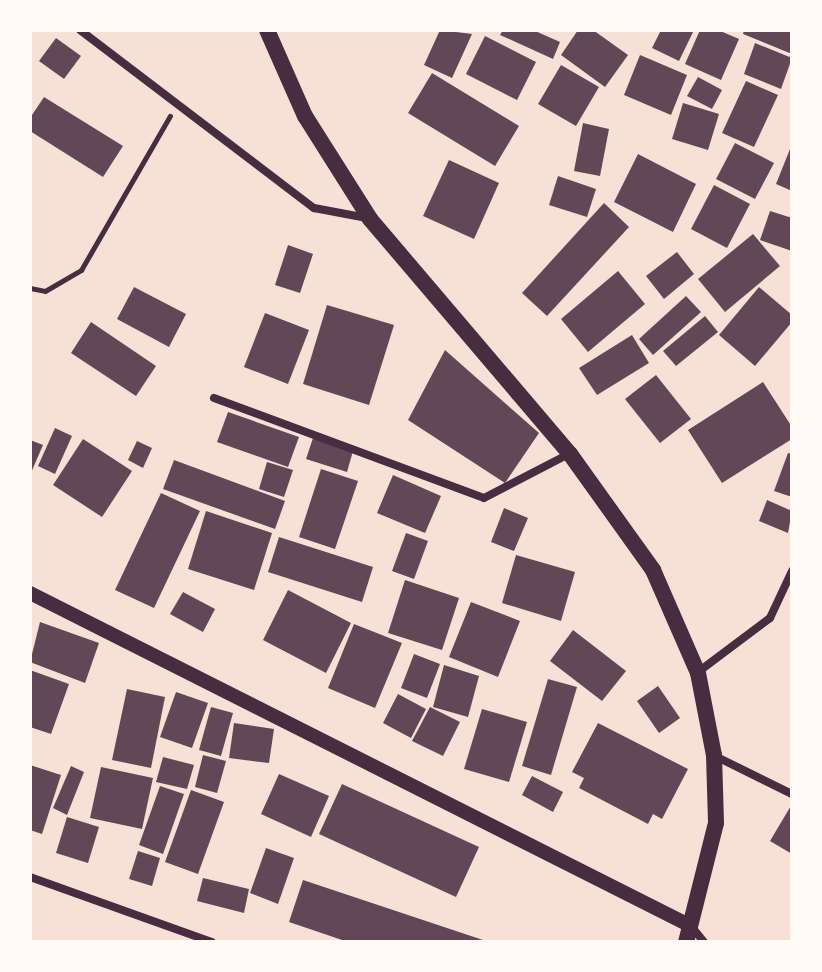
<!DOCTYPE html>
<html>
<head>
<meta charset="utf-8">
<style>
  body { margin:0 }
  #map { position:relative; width:822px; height:972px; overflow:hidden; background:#f7e1d7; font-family:Arial,sans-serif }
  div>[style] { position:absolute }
  .building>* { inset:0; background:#644757 }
  .path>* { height:5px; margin:-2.5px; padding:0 2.5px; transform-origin:2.5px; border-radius:2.5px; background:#4a2c40 }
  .minor>* { height:8px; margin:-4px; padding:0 4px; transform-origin:4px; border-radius:4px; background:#4a2c40 }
  .tertiary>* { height:14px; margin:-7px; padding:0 7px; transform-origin:7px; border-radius:7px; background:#4a2c40 }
  .secondary>* { height:16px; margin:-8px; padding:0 8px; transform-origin:8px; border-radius:8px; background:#4a2c40 }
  span { translate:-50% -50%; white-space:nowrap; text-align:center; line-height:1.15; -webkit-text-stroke:8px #fffaf5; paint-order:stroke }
  .frame { position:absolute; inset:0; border:32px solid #fffaf5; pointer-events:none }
</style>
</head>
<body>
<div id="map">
  <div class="building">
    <i style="clip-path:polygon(440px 30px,472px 34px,452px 78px,424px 65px)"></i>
    <i style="clip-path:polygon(503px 30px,533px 30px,560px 42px,553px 59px,500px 35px)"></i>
    <i style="clip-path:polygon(578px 30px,593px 30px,628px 55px,605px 87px,561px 55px)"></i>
    <i style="clip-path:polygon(661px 30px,694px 30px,679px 61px,652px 48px)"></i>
    <i style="clip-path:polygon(700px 30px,718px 30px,739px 39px,721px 80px,685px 64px)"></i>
    <i style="clip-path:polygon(744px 30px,792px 30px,792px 54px,743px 34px)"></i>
    <i style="clip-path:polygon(485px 36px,536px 62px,517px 100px,466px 74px)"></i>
    <i style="clip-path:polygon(56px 38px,81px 56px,64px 79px,39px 61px)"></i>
    <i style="clip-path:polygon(755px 43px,792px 58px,781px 89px,744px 74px)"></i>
    <i style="clip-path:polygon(640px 55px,687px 75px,671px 115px,624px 95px)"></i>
    <i style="clip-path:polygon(561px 65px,599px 87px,576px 126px,538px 104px)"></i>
    <i style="clip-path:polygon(432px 73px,519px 126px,495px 166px,408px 113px)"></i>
    <i style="clip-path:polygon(698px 77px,722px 90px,712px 109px,687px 96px)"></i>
    <i style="clip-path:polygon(746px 81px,778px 95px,754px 147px,722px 133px)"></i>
    <i style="clip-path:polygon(44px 97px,123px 146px,103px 177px,30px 131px,30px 118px)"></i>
    <i style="clip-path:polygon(683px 103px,719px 114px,708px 150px,672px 139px)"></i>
    <i style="clip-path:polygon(583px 123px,609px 129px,600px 176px,574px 171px)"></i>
    <i style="clip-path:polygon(735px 143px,774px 163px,755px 199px,716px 179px)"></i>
    <i style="clip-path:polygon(792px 144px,792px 191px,776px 184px)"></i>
    <i style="clip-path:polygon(638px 154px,696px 184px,673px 232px,614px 202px)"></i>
    <i style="clip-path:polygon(449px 160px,499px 183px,474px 239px,423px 216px)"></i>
    <i style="clip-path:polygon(558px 176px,596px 189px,587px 217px,549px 205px)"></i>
    <i style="clip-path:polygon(714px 185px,750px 204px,727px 248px,691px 229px)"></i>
    <i style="clip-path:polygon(604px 203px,629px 227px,547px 316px,522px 293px)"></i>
    <i style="clip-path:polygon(770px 211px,792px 218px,792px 251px,760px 240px)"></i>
    <i style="clip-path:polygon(753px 234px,780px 266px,725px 312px,698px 279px)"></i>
    <i style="clip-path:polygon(288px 245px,313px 254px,300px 293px,275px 285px)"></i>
    <i style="clip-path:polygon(677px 252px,694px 274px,664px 299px,646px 276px)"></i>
    <i style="clip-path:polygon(618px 271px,645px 304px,588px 352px,561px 319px)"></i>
    <i style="clip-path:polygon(134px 287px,186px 314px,169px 347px,117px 319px)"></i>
    <i style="clip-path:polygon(759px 287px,792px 315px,792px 322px,755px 366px,719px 335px)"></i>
    <i style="clip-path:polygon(686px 296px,701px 312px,653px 355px,639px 339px)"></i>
    <i style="clip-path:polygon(327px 305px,394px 325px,369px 405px,303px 384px)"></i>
    <i style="clip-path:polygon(265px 313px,309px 330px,288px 384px,244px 367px)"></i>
    <i style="clip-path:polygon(705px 316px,718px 332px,676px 366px,663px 351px)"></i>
    <i style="clip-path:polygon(91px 322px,156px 366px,136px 396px,71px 353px)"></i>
    <i style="clip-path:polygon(632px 335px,649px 363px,597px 395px,579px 368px)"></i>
    <i style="clip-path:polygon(445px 350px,539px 433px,505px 483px,408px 420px)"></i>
    <i style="clip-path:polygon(656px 375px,691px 419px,660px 443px,625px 399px)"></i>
    <i style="clip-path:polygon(763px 382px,792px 427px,792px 439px,722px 483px,688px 430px)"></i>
    <i style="clip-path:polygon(228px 412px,299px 437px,288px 467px,217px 442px)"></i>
    <i style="clip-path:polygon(55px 428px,72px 436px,55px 474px,38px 466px)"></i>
    <i style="clip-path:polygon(313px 438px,353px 451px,347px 472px,306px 459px)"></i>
    <i style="clip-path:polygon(83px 439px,132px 471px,102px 517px,53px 485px)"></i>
    <i style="clip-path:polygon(30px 440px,43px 445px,30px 475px)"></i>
    <i style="clip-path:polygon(137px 441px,152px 448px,143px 468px,128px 460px)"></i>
    <i style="clip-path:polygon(788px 453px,792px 454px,792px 497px,774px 491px)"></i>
    <i style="clip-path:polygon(174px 460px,285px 501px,275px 529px,163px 489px)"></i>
    <i style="clip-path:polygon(267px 462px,293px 470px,284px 497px,259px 489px)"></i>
    <i style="clip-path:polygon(321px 469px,358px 481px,335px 549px,299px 537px)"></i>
    <i style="clip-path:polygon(393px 475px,441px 496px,425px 533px,377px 513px)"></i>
    <i style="clip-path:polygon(161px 493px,200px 511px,154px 608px,115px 590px)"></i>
    <i style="clip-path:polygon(767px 500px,792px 511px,788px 533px,759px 521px)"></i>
    <i style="clip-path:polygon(504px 508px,528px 518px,514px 551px,491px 542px)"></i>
    <i style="clip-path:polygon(206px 511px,272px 533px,254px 590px,188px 569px)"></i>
    <i style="clip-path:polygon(406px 533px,428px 541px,414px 579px,392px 571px)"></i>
    <i style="clip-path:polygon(279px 537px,373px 567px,362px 602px,268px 572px)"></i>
    <i style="clip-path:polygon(516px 555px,575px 572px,561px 621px,502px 603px)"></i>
    <i style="clip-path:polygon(405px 580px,459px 598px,442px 650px,388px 633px)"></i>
    <i style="clip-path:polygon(288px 590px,351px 623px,326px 673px,263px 640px)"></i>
    <i style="clip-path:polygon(183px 592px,215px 609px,203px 632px,170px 614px)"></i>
    <i style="clip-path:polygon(471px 602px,520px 621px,498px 677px,449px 657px)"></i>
    <i style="clip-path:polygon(40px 622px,99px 643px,85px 683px,30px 662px)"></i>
    <i style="clip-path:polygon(354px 624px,402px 643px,375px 708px,328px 688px)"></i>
    <i style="clip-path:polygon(573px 630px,626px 671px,602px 701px,550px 661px)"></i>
    <i style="clip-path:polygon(414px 654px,440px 664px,427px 698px,401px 688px)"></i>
    <i style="clip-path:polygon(444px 665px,479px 676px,468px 717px,433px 707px)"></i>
    <i style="clip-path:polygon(30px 670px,69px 684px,51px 734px,30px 727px)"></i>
    <i style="clip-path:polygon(548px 679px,577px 687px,551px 775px,522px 766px)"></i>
    <i style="clip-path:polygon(658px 686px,680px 718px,659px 733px,637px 701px)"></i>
    <i style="clip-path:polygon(127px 689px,165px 697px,151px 768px,112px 760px)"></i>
    <i style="clip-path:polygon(176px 692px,208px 703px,192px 748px,160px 737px)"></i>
    <i style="clip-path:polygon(398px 694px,426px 709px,411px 738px,383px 723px)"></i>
    <i style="clip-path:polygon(211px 707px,233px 713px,221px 756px,199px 750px)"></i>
    <i style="clip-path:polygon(430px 707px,460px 722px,443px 756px,412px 741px)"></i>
    <i style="clip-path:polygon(482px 709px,527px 722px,509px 782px,464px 769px)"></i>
    <i style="clip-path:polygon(234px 723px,274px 729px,269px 763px,229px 758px)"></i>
    <i style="clip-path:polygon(598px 723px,688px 769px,662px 819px,653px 814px,648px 824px,579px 788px,584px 778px,572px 772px)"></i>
    <i style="clip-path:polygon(203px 755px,226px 761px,217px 793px,195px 787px)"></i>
    <i style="clip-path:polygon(163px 757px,194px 765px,187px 789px,156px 782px)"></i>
    <i style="clip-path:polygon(30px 765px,61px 775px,42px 834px,30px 830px)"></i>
    <i style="clip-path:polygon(71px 766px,84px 772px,67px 815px,53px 808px)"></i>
    <i style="clip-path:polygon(101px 767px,153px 778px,142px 829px,90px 818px)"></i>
    <i style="clip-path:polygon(279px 774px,329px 796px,311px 837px,261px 814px)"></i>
    <i style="clip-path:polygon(532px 776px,563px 792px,553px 812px,522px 795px)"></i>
    <i style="clip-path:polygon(342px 784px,479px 847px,456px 897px,319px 834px)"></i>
    <i style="clip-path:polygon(160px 786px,184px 794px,163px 854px,139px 845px)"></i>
    <i style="clip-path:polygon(191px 790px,224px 802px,198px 874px,165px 862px)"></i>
    <i style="clip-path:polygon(792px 804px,792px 854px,770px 841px)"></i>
    <i style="clip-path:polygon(67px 817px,99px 827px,88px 863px,56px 853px)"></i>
    <i style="clip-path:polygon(266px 848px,294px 858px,278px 904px,250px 893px)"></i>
    <i style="clip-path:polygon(138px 851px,160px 858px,152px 886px,129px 879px)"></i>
    <i style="clip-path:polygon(203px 878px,249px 889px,244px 913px,197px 901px)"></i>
    <i style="clip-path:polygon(303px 880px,486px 941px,486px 942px,348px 942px,289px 922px)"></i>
  </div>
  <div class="path">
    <i style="left:30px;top:288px;width:15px;rotate:11deg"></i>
    <i style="left:45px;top:291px;width:42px;rotate:-30.3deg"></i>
    <i style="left:81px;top:270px;width:178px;rotate:-60deg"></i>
  </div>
  <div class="minor">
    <i style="left:80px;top:30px;width:294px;rotate:37.3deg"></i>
    <i style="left:314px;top:208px;width:54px;rotate:10.7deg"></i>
    <i style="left:214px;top:398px;width:288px;rotate:20.3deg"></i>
    <i style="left:484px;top:498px;width:96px;rotate:-27.4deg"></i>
    <i style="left:698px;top:672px;width:90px;rotate:-36.9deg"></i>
    <i style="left:770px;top:618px;width:52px;rotate:-64.9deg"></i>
    <i style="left:715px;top:756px;width:86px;rotate:26.3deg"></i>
    <i style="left:30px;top:877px;width:193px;rotate:19.7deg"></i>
    <i style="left:691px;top:926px;width:21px;rotate:51deg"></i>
  </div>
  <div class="tertiary">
    <i style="left:30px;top:593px;width:740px;rotate:26.74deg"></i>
  </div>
  <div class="secondary">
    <i style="left:267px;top:30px;width:94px;rotate:66.2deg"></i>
    <i style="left:305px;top:116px;width:122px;rotate:57.7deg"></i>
    <i style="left:370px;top:219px;width:309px;rotate:49.6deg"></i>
    <i style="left:570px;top:454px;width:143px;rotate:54.4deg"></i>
    <i style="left:653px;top:570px;width:112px;rotate:66.4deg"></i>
    <i style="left:698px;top:673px;width:84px;rotate:79deg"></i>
    <i style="left:714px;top:755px;width:68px;rotate:88.3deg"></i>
    <i style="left:716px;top:823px;width:123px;rotate:104.1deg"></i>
  </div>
  <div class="frame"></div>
</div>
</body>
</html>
